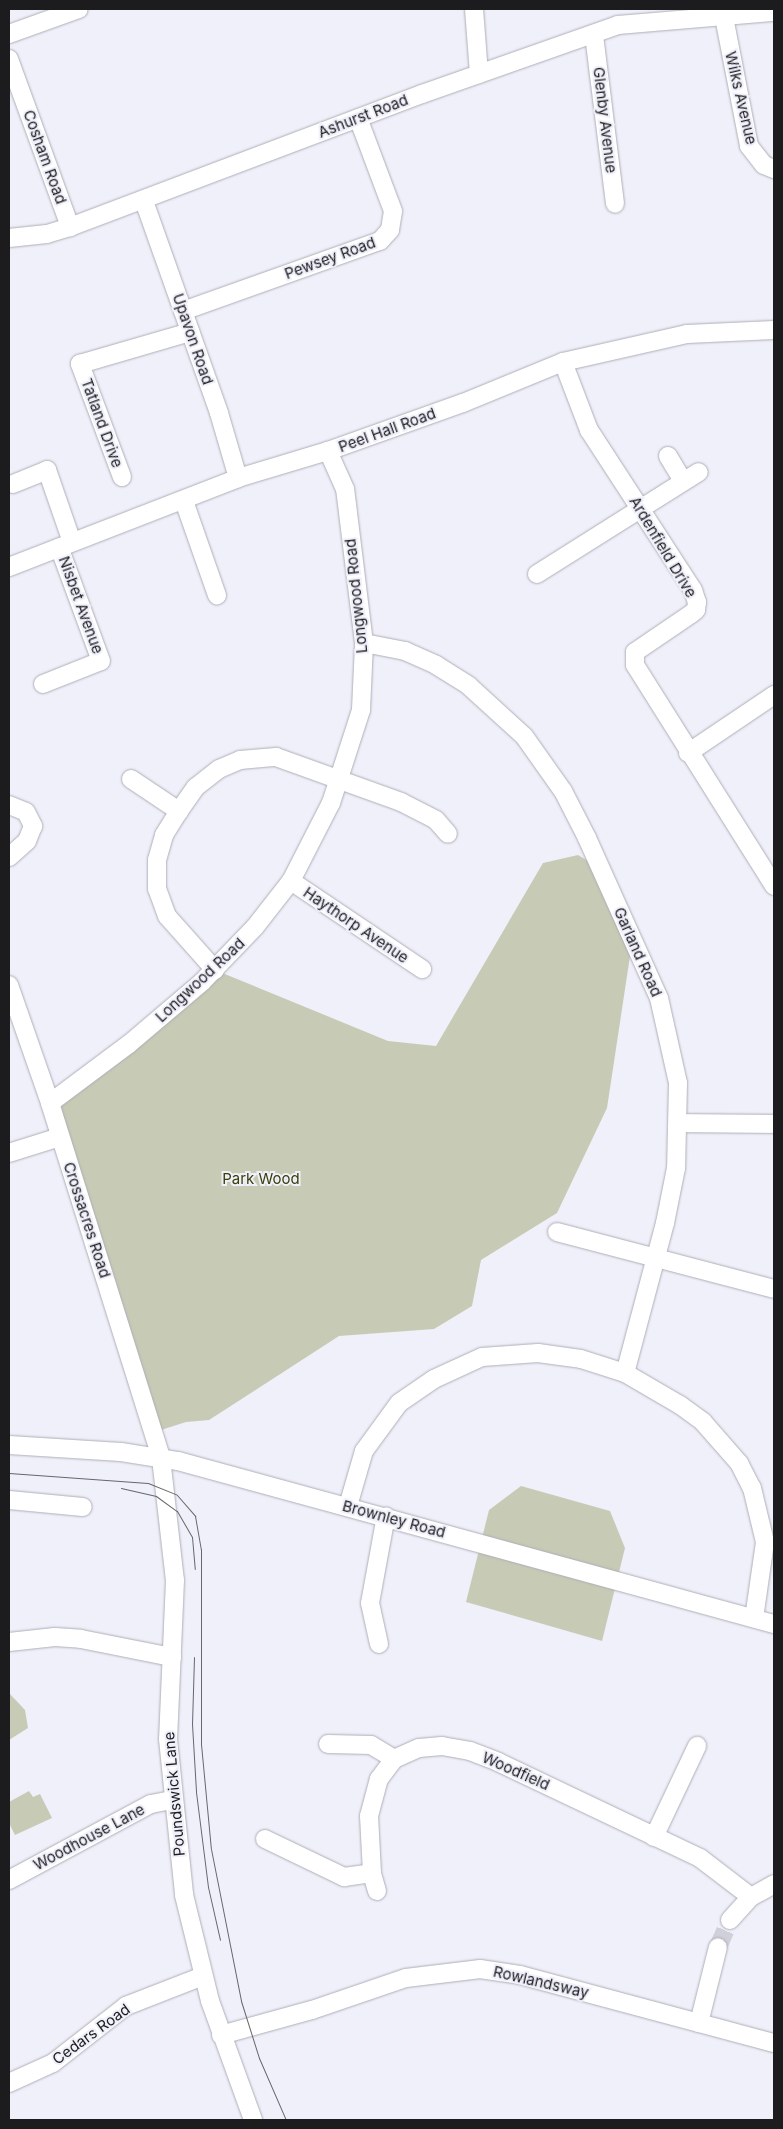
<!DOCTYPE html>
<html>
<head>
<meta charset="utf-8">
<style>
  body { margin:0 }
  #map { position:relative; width:783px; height:2129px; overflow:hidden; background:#eff0fa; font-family:Inter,sans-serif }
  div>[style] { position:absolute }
  .green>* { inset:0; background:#c7cbb5 }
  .minor-tunnel>* { height:18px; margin-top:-9px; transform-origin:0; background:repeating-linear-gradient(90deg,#cfd0d9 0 18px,transparent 0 27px) }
  .roads { filter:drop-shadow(0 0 1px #adaeb7) drop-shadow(0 0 1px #adaeb7) }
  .minor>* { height:18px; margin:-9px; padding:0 9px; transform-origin:9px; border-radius:9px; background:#fff }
  .tram>* { height:1px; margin:-0.5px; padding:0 0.5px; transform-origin:0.5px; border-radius:0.5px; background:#66676c }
  span { translate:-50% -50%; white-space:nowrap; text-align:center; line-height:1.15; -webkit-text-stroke:4px #eff0fa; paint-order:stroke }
  .street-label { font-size:15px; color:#1c1c1f }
  .park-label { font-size:15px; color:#383f09 }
  .frame { position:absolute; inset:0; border:10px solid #1c1c1f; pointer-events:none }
</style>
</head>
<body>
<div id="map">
  <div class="green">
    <i style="clip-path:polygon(578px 855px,593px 864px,632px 943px,607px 1108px,557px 1213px,481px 1260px,472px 1306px,434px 1329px,339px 1336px,209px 1420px,186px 1422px,158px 1431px,50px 1103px,215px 970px,388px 1041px,436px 1046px,543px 863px)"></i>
    <i style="clip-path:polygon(521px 1486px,610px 1511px,625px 1548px,602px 1641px,466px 1602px,489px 1510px)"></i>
    <i style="clip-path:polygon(9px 1693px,25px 1710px,28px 1728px,9px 1740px)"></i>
    <i style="clip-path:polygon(29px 1791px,33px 1797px,40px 1794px,52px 1818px,15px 1835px,9px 1823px,9px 1802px)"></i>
  </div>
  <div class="minor-tunnel">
    <i style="left:718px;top:1947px;width:30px;rotate:-66deg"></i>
  </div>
  <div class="roads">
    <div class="minor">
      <i style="left:474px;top:9px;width:65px;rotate:85.6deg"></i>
      <i style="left:724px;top:17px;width:131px;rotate:79deg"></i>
      <i style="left:749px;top:146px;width:24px;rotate:52deg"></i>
      <i style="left:764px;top:165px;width:11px;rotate:22deg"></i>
      <i style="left:9px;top:34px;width:74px;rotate:-19.7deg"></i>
      <i style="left:594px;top:35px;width:170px;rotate:82.9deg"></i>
      <i style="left:9px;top:59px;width:179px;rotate:70deg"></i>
      <i style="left:144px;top:201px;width:225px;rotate:70.5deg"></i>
      <i style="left:219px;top:413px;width:68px;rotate:73.7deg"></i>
      <i style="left:9px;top:238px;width:38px;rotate:-6deg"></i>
      <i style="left:47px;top:234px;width:24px;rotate:-17deg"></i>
      <i style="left:70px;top:227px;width:376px;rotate:-20.7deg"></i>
      <i style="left:422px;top:94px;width:208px;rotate:-19.4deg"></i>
      <i style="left:618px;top:25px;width:157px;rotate:-4.8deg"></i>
      <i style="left:183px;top:311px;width:209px;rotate:-19.6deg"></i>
      <i style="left:380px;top:241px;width:15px;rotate:-48deg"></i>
      <i style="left:390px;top:230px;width:19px;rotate:-81deg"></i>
      <i style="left:393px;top:211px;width:99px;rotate:-110.6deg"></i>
      <i style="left:563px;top:362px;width:73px;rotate:69.1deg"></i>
      <i style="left:589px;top:430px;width:191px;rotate:57deg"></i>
      <i style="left:693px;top:590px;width:13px;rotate:72deg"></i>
      <i style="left:697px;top:602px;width:8px;rotate:97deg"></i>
      <i style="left:696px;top:610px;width:6px;rotate:141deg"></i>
      <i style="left:691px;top:614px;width:68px;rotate:145.8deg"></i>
      <i style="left:635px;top:652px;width:13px;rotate:90deg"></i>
      <i style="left:635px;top:665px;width:261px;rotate:57.8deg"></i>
      <i style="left:668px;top:456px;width:29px;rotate:59deg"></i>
      <i style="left:122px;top:477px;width:121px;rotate:-110.4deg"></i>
      <i style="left:80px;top:364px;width:115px;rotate:-16.2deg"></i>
      <i style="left:13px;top:484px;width:37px;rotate:-22deg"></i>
      <i style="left:47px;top:470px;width:76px;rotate:70.9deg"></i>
      <i style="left:184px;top:501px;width:100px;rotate:70.7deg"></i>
      <i style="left:9px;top:567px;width:246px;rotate:-21.2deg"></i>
      <i style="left:238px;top:478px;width:94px;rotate:-16.7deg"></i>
      <i style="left:328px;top:451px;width:143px;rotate:-19.6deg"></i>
      <i style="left:463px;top:403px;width:108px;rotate:-22.3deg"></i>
      <i style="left:563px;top:362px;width:127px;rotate:-12.7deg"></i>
      <i style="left:687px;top:334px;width:87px;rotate:-2.6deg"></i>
      <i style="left:537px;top:574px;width:191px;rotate:-32.2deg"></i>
      <i style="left:364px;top:643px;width:42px;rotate:11deg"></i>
      <i style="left:405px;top:651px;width:34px;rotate:24deg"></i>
      <i style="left:436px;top:665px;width:39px;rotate:32deg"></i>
      <i style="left:469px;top:686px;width:74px;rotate:42.3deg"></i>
      <i style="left:524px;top:736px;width:67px;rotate:54.7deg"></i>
      <i style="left:563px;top:791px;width:53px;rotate:62.9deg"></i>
      <i style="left:587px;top:838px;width:175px;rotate:65.8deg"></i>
      <i style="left:659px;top:998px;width:87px;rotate:77.4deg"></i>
      <i style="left:678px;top:1083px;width:85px;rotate:91.3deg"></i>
      <i style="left:676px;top:1168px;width:56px;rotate:101.3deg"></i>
      <i style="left:665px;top:1223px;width:155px;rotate:104.9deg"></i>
      <i style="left:43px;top:684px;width:62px;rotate:-21.6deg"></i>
      <i style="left:101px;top:661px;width:121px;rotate:-110.2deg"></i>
      <i style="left:688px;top:753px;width:104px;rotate:-34deg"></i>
      <i style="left:131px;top:779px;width:58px;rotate:33.7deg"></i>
      <i style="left:9px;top:805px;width:18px;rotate:22deg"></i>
      <i style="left:26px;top:812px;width:16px;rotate:63deg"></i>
      <i style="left:33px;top:826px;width:16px;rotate:112deg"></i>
      <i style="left:27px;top:841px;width:24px;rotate:138deg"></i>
      <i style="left:291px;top:881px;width:158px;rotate:33.9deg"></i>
      <i style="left:215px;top:970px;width:72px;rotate:-131.6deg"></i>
      <i style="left:167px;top:916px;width:29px;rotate:-110deg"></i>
      <i style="left:157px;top:889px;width:29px;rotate:-90deg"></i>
      <i style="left:157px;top:860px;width:26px;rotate:-74deg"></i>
      <i style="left:164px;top:835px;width:28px;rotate:-58deg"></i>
      <i style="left:179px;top:811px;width:29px;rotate:-55deg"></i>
      <i style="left:196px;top:787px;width:29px;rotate:-38deg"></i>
      <i style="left:219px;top:769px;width:23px;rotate:-23deg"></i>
      <i style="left:240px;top:760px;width:36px;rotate:-5deg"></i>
      <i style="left:276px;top:757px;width:133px;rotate:19.8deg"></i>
      <i style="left:401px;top:802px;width:39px;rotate:27deg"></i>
      <i style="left:436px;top:820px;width:18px;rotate:49deg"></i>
      <i style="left:9px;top:985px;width:125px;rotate:70.8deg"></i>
      <i style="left:50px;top:1103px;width:372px;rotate:72.6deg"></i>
      <i style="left:161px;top:1458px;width:123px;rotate:83.5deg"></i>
      <i style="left:175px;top:1580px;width:159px;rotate:92.5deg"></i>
      <i style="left:168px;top:1739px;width:157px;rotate:84.1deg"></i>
      <i style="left:184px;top:1895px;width:109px;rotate:76.2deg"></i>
      <i style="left:210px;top:2001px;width:127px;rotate:70.1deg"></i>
      <i style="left:50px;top:1103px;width:99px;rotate:-36.8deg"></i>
      <i style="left:129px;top:1044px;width:96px;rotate:-40.3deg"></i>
      <i style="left:202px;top:982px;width:76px;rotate:-46.1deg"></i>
      <i style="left:255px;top:927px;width:58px;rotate:-52deg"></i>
      <i style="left:291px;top:881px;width:88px;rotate:-62.9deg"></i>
      <i style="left:331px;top:803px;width:98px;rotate:-72.1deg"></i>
      <i style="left:361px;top:710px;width:67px;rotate:-87.4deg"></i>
      <i style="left:364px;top:643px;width:155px;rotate:-97deg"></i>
      <i style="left:345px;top:489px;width:42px;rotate:-114.1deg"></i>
      <i style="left:679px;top:1123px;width:95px;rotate:0.6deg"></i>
      <i style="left:9px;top:1153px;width:53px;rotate:-17.4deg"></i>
      <i style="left:557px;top:1232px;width:224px;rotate:14.7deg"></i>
      <i style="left:9px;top:1445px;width:112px;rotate:3.6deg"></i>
      <i style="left:121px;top:1452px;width:58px;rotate:9deg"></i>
      <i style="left:178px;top:1461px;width:618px;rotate:15.3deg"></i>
      <i style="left:9px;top:1500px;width:74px;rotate:5.4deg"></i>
      <i style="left:348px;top:1506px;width:57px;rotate:-73.8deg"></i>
      <i style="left:364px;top:1451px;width:59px;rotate:-53.9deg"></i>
      <i style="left:399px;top:1403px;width:42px;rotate:-34.4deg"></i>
      <i style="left:434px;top:1379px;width:53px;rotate:-24.6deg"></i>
      <i style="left:482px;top:1357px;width:56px;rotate:-4.1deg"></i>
      <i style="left:538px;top:1353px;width:43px;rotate:7.9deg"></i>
      <i style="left:581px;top:1359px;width:46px;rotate:17.7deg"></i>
      <i style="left:625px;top:1373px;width:64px;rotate:30.2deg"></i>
      <i style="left:680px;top:1405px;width:29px;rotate:36deg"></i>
      <i style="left:703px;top:1422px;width:55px;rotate:48.7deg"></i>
      <i style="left:739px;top:1463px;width:28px;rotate:63deg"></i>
      <i style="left:752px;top:1488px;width:56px;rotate:76.5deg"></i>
      <i style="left:765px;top:1542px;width:77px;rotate:98.2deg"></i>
      <i style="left:9px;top:1642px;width:46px;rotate:-6.2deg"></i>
      <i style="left:55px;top:1637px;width:26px;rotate:4deg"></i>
      <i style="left:81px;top:1639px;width:93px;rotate:11.2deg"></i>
      <i style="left:379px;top:1644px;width:42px;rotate:-102.4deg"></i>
      <i style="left:370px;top:1603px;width:88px;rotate:-79.6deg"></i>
      <i style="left:328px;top:1744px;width:43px;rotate:1.3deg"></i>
      <i style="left:371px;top:1745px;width:27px;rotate:31deg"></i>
      <i style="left:654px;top:1837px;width:101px;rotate:-64.7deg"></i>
      <i style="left:265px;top:1839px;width:88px;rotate:25.7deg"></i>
      <i style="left:344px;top:1877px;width:28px;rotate:-8deg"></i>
      <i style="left:9px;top:1880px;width:161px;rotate:-28.2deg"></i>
      <i style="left:151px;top:1804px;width:21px;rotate:-11deg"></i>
      <i style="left:377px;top:1891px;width:19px;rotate:-106deg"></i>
      <i style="left:372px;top:1873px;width:57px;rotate:-93deg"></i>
      <i style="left:369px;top:1816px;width:38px;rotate:-75deg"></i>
      <i style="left:379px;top:1779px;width:25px;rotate:-53deg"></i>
      <i style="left:394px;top:1759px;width:27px;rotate:-24deg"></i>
      <i style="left:419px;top:1748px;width:23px;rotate:-5deg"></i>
      <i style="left:442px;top:1746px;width:28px;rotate:10deg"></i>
      <i style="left:470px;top:1751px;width:30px;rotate:21deg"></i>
      <i style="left:498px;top:1762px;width:224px;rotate:25.4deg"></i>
      <i style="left:700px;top:1858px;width:64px;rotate:37.4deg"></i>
      <i style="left:730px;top:1920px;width:31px;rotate:-48deg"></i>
      <i style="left:751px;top:1897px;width:26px;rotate:-29deg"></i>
      <i style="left:699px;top:2023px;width:78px;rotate:-76deg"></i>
      <i style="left:221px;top:2035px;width:94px;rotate:-15.4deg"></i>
      <i style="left:312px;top:2010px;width:99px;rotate:-18.8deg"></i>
      <i style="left:406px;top:1978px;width:75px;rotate:-6.9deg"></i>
      <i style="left:480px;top:1969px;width:40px;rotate:8.5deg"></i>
      <i style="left:520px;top:1975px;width:263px;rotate:15deg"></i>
      <i style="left:9px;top:2083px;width:48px;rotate:-24.4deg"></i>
      <i style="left:53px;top:2063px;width:93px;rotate:-38deg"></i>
      <i style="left:126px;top:2006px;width:83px;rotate:-21.3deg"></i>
    </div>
  </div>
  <div class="tram">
    <i style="left:9px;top:1473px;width:139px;rotate:4.1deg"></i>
    <i style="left:148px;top:1483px;width:31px;rotate:22deg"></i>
    <i style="left:177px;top:1495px;width:28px;rotate:49deg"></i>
    <i style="left:195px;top:1516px;width:34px;rotate:80deg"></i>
    <i style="left:201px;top:1549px;width:195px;rotate:90deg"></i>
    <i style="left:201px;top:1744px;width:105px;rotate:84.6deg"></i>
    <i style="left:211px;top:1849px;width:155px;rotate:78.8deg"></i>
    <i style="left:241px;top:2001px;width:60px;rotate:72.5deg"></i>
    <i style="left:259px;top:2058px;width:68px;rotate:66.5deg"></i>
    <i style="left:121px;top:1488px;width:36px;rotate:13deg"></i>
    <i style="left:156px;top:1496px;width:26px;rotate:36deg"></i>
    <i style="left:177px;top:1511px;width:30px;rotate:60deg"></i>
    <i style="left:192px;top:1537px;width:32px;rotate:85deg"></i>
    <i style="left:194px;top:1657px;width:67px;rotate:91.7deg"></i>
    <i style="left:192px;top:1724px;width:68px;rotate:86.6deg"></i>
    <i style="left:196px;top:1792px;width:96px;rotate:82.8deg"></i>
    <i style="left:208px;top:1887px;width:54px;rotate:77.2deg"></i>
  </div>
  <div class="street-label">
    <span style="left:741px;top:98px;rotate:77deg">Wilks Avenue</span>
    <span style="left:363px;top:116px;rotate:-21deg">Ashurst Road</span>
    <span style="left:605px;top:120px;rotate:83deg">Glenby Avenue</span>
    <span style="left:45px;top:157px;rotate:70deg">Cosham Road</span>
    <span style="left:330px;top:258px;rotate:-20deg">Pewsey Road</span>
    <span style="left:193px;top:339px;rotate:71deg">Upavon Road</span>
    <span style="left:102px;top:423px;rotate:70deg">Tatland Drive</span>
    <span style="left:387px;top:430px;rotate:-20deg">Peel Hall Road</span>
    <span style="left:663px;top:547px;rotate:59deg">Ardenfield Drive</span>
    <span style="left:356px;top:596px;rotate:-96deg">Longwood Road</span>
    <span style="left:81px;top:605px;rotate:70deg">Nisbet Avenue</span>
    <span style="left:356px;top:925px;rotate:34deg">Haythorp Avenue</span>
    <span style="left:638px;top:952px;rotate:66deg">Garland Road</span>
    <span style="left:200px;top:980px;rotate:-43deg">Longwood Road</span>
    <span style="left:87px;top:1220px;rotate:72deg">Crossacres Road</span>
    <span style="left:394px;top:1519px;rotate:15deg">Brownley Road</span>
    <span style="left:516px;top:1771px;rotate:24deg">Woodfield</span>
    <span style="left:174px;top:1794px;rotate:-95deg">Poundswick Lane</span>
    <span style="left:89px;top:1837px;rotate:-28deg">Woodhouse Lane</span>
    <span style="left:541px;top:1982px;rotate:13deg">Rowlandsway</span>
    <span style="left:91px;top:2034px;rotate:-36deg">Cedars Road</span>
  </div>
  <div class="park-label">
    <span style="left:261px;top:1179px">Park Wood</span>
  </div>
  <div class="frame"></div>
</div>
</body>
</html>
